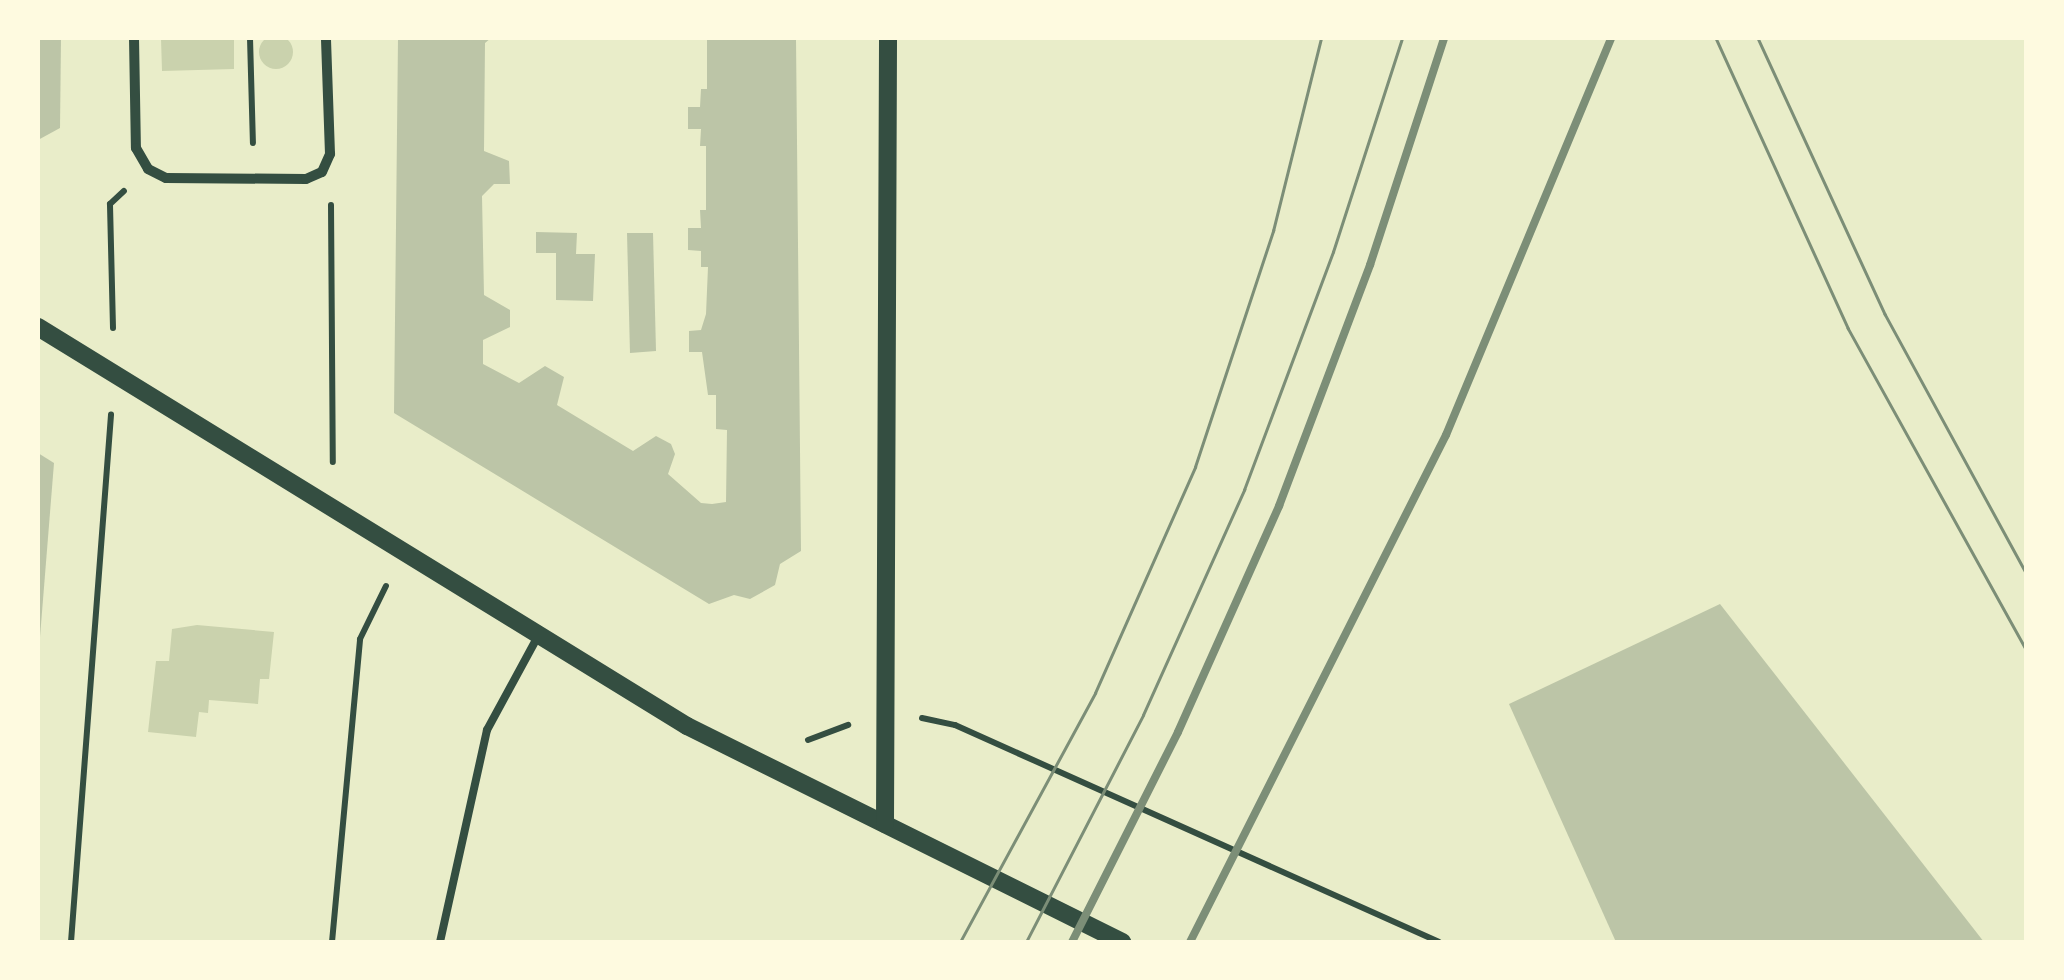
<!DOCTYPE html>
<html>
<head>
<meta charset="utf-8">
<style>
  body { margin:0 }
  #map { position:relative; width:2064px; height:980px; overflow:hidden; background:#e9edc9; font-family:"Open Sans",sans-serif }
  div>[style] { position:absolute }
  .green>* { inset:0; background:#cad2ad }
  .round { border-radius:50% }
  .building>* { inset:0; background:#bcc5a7 }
  .path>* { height:6px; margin:-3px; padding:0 3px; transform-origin:3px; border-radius:3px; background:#344e41 }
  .service>* { height:8px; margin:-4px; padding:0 4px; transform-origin:4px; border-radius:4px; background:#344e41 }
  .minor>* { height:10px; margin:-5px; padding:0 5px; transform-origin:5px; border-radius:5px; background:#344e41 }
  .tertiary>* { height:18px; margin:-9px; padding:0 9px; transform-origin:9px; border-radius:9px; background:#344e41 }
  .tram>* { height:2.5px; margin:-1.25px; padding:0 1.25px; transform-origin:1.25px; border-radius:1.25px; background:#7c8e77 }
  .rail>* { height:8px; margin:-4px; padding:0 4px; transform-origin:4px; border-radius:4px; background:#7c8e77 }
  span { translate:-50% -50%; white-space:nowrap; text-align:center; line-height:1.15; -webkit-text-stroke:8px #fefae0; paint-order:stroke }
  .frame { position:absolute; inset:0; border:40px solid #fefae0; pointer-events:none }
</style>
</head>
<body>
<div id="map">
  <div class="green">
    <i class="round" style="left:259px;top:35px;width:34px;height:34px"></i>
    <i style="clip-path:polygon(161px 38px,234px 38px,234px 69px,162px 71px)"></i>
    <i style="clip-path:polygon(197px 625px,274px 632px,269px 679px,260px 679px,258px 704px,209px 700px,208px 713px,199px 712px,196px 737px,148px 732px,156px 661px,169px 661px,172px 629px)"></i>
  </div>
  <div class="building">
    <i style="clip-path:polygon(38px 38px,61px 38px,60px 128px,38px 140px)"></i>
    <i style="clip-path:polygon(398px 38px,491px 38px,485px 43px,484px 151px,509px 161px,510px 184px,494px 184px,482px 196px,484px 295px,510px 310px,510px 327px,483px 340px,483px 364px,519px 383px,545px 366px,564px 377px,557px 405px,633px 451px,656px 436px,671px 444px,675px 454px,668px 474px,701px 503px,712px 504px,726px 502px,727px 430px,716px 429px,716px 395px,708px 395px,702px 352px,689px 352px,689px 331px,701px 330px,706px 314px,708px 267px,701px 267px,701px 251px,688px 250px,688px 228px,701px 228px,700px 210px,706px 210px,706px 146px,700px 146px,701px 129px,688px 129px,688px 107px,700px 107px,701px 89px,707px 89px,707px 38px,796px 38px,801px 551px,780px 564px,775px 585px,750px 599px,734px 595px,709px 604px,394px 413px)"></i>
    <i style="clip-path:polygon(536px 232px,577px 233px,576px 254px,595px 254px,593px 301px,556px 300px,556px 253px,536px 253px)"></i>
    <i style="clip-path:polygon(627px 233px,653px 233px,656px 351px,630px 353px)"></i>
    <i style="clip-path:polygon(38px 453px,54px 463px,40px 637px,38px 637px)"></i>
    <i style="clip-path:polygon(1720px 604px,1984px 942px,1616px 942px,1509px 704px)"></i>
  </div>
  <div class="path">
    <i style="left:250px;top:38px;width:105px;rotate:88.4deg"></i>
    <i style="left:331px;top:205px;width:257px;rotate:89.6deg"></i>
    <i style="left:113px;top:328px;width:124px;rotate:-91.4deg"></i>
    <i style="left:110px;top:204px;width:19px;rotate:-43deg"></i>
    <i style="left:922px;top:718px;width:34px;rotate:12deg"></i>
    <i style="left:955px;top:725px;width:530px;rotate:24.15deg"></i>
    <i style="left:808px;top:740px;width:43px;rotate:-20.6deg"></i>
    <i style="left:71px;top:942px;width:529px;rotate:-85.66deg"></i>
    <i style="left:332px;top:942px;width:304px;rotate:-84.7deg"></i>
    <i style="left:360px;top:639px;width:59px;rotate:-63.9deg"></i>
  </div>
  <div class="service">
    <i style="left:440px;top:942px;width:217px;rotate:-77.5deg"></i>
    <i style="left:487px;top:730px;width:105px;rotate:-61.5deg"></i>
  </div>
  <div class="minor">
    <i style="left:134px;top:38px;width:110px;rotate:89deg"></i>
    <i style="left:136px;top:148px;width:24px;rotate:60deg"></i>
    <i style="left:148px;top:169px;width:20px;rotate:27deg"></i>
    <i style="left:166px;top:178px;width:140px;rotate:0.4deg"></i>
    <i style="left:306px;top:179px;width:17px;rotate:-24deg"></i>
    <i style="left:322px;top:172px;width:20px;rotate:-66deg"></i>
    <i style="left:330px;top:154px;width:116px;rotate:-92deg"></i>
  </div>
  <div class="tertiary">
    <i style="left:38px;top:327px;width:762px;rotate:31.58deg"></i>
    <i style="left:687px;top:726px;width:486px;rotate:26.4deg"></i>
    <i style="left:885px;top:824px;width:786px;rotate:-89.78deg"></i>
  </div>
  <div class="tram">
    <i style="left:1716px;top:38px;width:319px;rotate:65.5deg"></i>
    <i style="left:1848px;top:328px;width:367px;rotate:61deg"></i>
    <i style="left:1758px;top:38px;width:304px;rotate:65.3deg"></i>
    <i style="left:1885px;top:314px;width:295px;rotate:61.4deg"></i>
    <i style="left:960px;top:942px;width:283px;rotate:-61.5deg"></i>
    <i style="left:1095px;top:693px;width:247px;rotate:-66.1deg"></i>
    <i style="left:1195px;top:467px;width:249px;rotate:-71.7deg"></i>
    <i style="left:1273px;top:231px;width:199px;rotate:-76deg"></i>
    <i style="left:1026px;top:942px;width:255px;rotate:-62.7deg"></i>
    <i style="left:1143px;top:715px;width:247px;rotate:-65.8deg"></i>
    <i style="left:1244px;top:490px;width:254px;rotate:-69.5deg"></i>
    <i style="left:1333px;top:252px;width:225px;rotate:-72.1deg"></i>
  </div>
  <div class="rail">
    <i style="left:1072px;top:942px;width:235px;rotate:-63.2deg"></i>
    <i style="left:1178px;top:732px;width:248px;rotate:-65.9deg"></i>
    <i style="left:1279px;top:506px;width:258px;rotate:-69.3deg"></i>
    <i style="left:1370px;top:265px;width:239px;rotate:-71.9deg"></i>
    <i style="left:1190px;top:942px;width:568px;rotate:-63.21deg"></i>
    <i style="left:1446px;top:435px;width:430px;rotate:-67.4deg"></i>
  </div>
  <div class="frame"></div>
</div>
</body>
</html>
